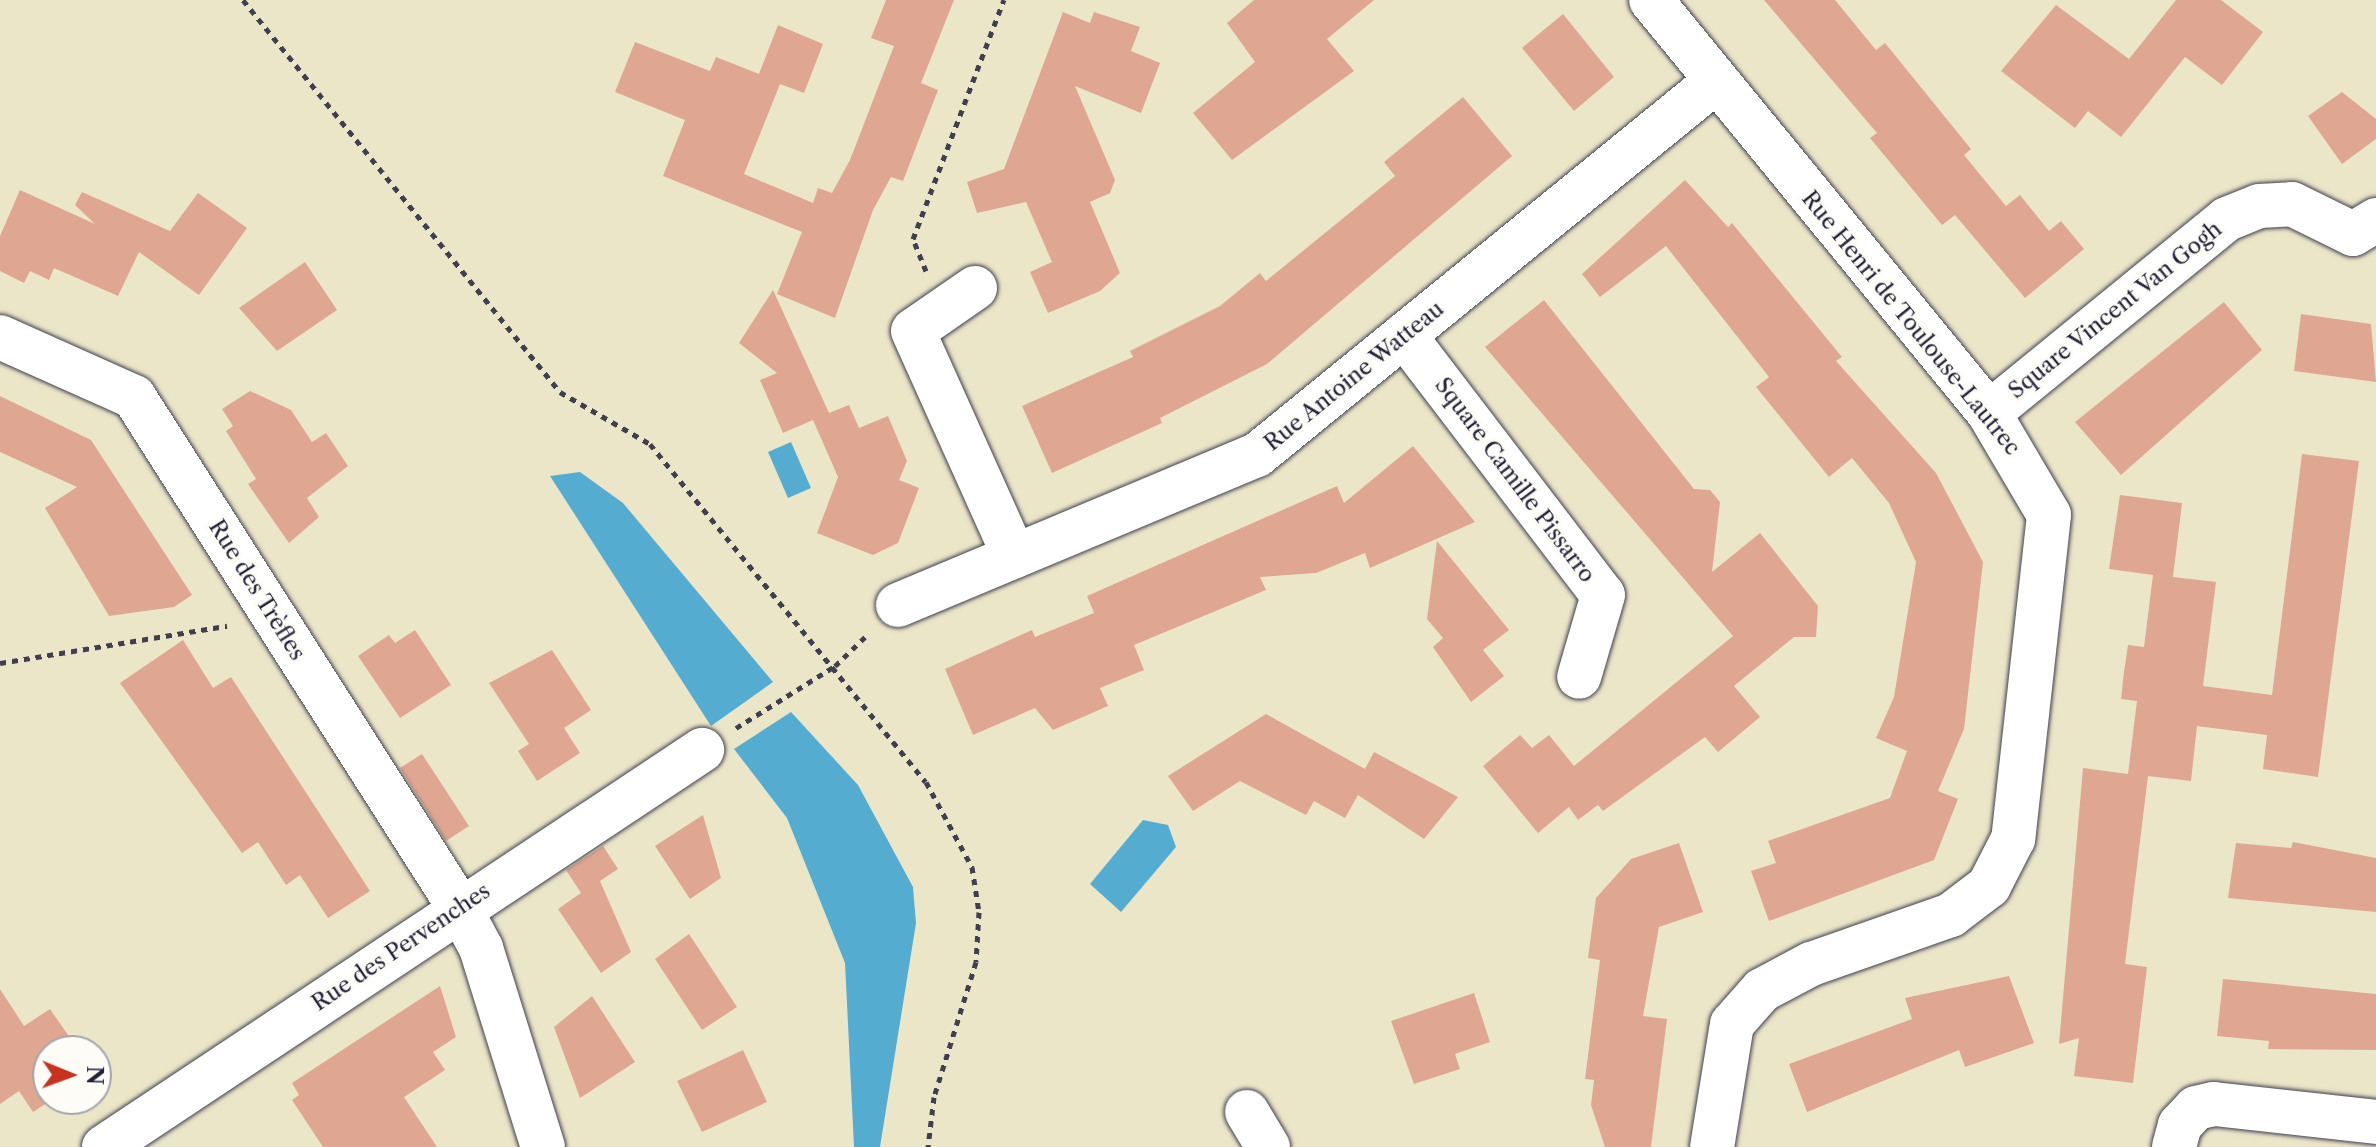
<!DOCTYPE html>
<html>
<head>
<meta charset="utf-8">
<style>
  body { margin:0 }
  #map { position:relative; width:2376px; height:1147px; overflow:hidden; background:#ece6c9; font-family:"Libre Caslon Text",serif }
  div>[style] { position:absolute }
  .water>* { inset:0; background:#54add1 }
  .building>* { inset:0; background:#dfa791 }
  .path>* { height:5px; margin-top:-2.5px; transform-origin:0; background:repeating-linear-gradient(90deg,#403f50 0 6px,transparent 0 12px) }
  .roads { filter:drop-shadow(0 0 2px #403f50) drop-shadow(0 0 2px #403f50) }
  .minor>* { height:44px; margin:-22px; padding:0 22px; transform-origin:22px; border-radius:22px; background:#fff }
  span { translate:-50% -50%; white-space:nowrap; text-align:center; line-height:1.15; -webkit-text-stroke:7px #fdfcf7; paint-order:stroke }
  .street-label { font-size:22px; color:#22223b }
  .north { position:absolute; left:32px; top:1035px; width:80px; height:80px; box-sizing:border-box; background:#fdfcf7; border:2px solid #a5a5ac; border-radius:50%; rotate:91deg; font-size:22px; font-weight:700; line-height:32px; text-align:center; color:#22223b }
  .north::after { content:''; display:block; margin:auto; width:28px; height:36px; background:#c8321e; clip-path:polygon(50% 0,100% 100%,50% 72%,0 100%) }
</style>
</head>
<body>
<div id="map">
  <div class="water">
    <i style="clip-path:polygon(791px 442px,811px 488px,788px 498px,768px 452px)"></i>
    <i style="clip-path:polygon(580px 472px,623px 503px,773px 682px,711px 726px,550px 476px)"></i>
    <i style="clip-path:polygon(791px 712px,858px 785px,913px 887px,916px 923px,880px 1147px,854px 1147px,845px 963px,787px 818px,734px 749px)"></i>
    <i style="clip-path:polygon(1143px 820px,1168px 825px,1176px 847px,1121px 912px,1090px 884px)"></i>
  </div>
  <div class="building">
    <i style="clip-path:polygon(886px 0,954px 0,921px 83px,938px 90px,903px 181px,891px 177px,873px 210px,835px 318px,777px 294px,802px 232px,663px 176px,685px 120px,615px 92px,635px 42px,710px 71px,716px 57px,759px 74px,778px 25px,823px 44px,804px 93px,780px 84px,744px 174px,813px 203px,818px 188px,832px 193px,850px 160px,894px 46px,871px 38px)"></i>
    <i style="clip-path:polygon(1254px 0,1374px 0,1327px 39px,1354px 71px,1232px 160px,1193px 113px,1255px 62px,1227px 23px)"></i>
    <i style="clip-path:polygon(1764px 0,1835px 0,1876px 50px,1885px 43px,1971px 149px,1964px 155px,2006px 206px,2020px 195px,2049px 231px,2061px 221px,2084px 249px,2025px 298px,1955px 215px,1942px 225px,1870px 138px,1877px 133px)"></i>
    <i style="clip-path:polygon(2176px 0,2221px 0,2263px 32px,2222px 85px,2185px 57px,2121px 137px,2088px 111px,2075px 128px,2001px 71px,2056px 5px,2129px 59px)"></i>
    <i style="clip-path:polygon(1063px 12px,1090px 23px,1094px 12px,1140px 27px,1131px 51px,1160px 63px,1141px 113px,1075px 86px,1115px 180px,1110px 193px,1090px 202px,1120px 273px,1100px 291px,1048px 313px,1030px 272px,1052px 262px,1026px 202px,977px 213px,967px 182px,1004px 169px)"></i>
    <i style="clip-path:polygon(1563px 14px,1614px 77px,1574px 111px,1522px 48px)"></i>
    <i style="clip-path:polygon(2342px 92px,2376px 119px,2376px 139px,2342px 164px,2308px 116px)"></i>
    <i style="clip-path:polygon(1463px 97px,1512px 156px,1267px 364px,1160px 418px,1162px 423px,1052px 473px,1022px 406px,1133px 357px,1130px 351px,1220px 306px,1260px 273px,1266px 281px,1395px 176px,1384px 162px)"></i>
    <i style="clip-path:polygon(1685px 180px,1728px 227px,1732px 223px,1842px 357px,1836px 361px,1936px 473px,1983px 562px,1964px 729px,1938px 791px,1958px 799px,1934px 860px,1769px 921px,1751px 871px,1776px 863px,1768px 841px,1890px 798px,1907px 751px,1876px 738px,1894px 697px,1916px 562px,1889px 503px,1852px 458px,1829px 477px,1756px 387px,1769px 377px,1666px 246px,1600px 297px,1582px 274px)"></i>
    <i style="clip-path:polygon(20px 190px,95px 224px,75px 205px,82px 192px,170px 231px,198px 193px,247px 228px,199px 295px,139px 252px,118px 296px,54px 268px,49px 280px,30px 271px,24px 283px,0 271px,0 236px)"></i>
    <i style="clip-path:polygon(305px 262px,337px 310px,277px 351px,239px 308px)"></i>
    <i style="clip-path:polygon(773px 290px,829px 413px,849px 405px,859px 428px,888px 416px,907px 461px,899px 480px,919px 488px,898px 543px,873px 555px,817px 533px,838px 477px,813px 420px,783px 433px,760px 380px,777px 373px,739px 343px)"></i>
    <i style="clip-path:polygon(1544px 300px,1694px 489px,1710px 490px,1720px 502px,1712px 572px,1760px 533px,1818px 606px,1816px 637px,1794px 637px,1734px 686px,1760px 717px,1718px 752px,1705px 737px,1603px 811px,1598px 805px,1578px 820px,1569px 807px,1538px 833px,1483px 766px,1520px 735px,1532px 748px,1549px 735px,1574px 766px,1733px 636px,1485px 347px)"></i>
    <i style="clip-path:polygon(2224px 302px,2262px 350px,2121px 475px,2075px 422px)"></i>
    <i style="clip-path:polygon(2301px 314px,2371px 324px,2376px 382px,2294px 371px)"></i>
    <i style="clip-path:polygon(250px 391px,291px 410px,312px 442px,326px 433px,348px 466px,307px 498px,319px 517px,289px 543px,248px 484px,256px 479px,226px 431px,233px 426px,222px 409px)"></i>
    <i style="clip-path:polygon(0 396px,91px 440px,192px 595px,174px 607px,109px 616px,45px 508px,77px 487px,0 452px)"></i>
    <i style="clip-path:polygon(1413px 446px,1475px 522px,1370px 568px,1365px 553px,1316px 573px,1260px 577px,1266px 590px,1134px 645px,1144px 670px,1100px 688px,1108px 706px,1053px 730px,1035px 708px,973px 735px,945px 669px,1032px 630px,1035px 637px,1094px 613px,1087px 596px,1337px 486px,1344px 503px)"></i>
    <i style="clip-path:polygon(2302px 454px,2359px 461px,2318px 777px,2263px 769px,2267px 735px,2197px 726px,2191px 781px,2130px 774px,2148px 776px,2125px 964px,2147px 967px,2133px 1083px,2074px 1076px,2079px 1038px,2059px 1044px,2083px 768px,2128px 774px,2137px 701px,2121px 699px,2124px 672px,2128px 645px,2144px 647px,2153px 575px,2109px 569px,2120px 495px,2182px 503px,2173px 577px,2216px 582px,2203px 686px,2272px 695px)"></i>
    <i style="clip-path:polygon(1437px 541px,1509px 630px,1483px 650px,1504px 676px,1471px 702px,1433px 647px,1443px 638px,1427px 619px)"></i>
    <i style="clip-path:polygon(415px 630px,451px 685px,400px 718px,358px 656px,389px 635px,395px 643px)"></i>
    <i style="clip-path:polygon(183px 640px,213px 688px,231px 677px,370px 891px,328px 918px,300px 875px,286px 885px,258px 842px,242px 853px,120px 683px)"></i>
    <i style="clip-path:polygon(552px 650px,591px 710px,564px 728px,580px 753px,537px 781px,518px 751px,529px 744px,489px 683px)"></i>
    <i style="clip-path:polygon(1266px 714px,1365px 769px,1374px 752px,1458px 797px,1424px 839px,1358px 795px,1345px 818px,1314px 801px,1306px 815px,1240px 781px,1193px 811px,1168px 776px)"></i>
    <i style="clip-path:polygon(422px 754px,469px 826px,446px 841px,400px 768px)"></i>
    <i style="clip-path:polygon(703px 815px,721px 878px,690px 899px,655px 846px)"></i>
    <i style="clip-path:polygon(2293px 842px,2376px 858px,2376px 912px,2228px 898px,2236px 843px,2291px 848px)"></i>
    <i style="clip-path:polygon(1679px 843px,1703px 912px,1659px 927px,1643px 1016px,1667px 1019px,1651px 1147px,1605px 1147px,1591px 1105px,1594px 1080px,1585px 1079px,1600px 960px,1588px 958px,1596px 898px,1631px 859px)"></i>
    <i style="clip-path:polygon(603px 846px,618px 869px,600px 881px,631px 952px,601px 973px,558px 909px,581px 893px,566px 870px)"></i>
    <i style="clip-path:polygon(689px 934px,737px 1007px,702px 1030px,655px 959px)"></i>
    <i style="clip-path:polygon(2009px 976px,2034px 1043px,1965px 1067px,1959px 1050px,1807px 1112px,1789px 1064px,1912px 1019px,1905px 998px)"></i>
    <i style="clip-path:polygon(2223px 979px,2376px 994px,2376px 1050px,2268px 1049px,2269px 1041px,2217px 1036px)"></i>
    <i style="clip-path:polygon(440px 986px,456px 1037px,433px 1052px,445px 1070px,404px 1097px,437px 1147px,323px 1147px,292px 1100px,299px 1095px,292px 1083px)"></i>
    <i style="clip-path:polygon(0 989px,24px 1026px,50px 1009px,79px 1051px,48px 1051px,53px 1099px,33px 1112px,19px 1091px,0 1104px)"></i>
    <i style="clip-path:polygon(1474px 993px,1490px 1042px,1455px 1054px,1460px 1069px,1414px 1084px,1391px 1021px)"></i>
    <i style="clip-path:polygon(592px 996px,635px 1062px,580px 1098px,554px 1027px)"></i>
    <i style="clip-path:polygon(743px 1050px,767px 1102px,702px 1132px,677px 1081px)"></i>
  </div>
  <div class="path">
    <i style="left:243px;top:0;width:504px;rotate:51.04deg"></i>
    <i style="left:560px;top:392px;width:104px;rotate:30deg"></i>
    <i style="left:650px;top:444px;width:436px;rotate:50.8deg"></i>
    <i style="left:926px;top:782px;width:97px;rotate:61.6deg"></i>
    <i style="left:972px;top:867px;width:46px;rotate:81.2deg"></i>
    <i style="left:979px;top:912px;width:50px;rotate:93.4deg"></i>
    <i style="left:976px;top:962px;width:141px;rotate:107.3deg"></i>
    <i style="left:934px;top:1097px;width:50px;rotate:96.8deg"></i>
    <i style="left:926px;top:271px;width:35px;rotate:-112deg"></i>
    <i style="left:913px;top:239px;width:256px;rotate:-69.2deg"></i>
    <i style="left:0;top:663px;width:230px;rotate:-9.3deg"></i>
    <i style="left:736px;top:728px;width:117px;rotate:-32.1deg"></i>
    <i style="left:835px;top:666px;width:45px;rotate:-44.1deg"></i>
  </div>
  <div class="roads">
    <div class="minor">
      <i style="left:1651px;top:0;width:534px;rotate:50.7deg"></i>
      <i style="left:1989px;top:413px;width:118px;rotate:59.5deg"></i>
      <i style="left:2049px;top:515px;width:326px;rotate:96.3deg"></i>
      <i style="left:2013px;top:839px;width:53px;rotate:117.1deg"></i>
      <i style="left:1989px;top:886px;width:48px;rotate:142.7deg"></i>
      <i style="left:1951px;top:915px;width:148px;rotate:160.7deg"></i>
      <i style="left:1811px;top:964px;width:55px;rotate:152deg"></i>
      <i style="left:1762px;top:990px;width:45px;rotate:131.4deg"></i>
      <i style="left:1732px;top:1024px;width:125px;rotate:99.2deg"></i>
      <i style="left:975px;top:288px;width:75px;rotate:145.3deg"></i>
      <i style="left:913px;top:331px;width:247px;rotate:65.8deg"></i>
      <i style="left:1404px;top:335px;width:327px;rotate:52.6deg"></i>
      <i style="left:1603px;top:595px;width:85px;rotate:106.3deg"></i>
      <i style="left:0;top:337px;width:147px;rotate:24.1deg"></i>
      <i style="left:134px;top:397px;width:605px;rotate:57.49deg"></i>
      <i style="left:459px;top:907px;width:47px;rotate:61.8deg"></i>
      <i style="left:481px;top:948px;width:208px;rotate:72.7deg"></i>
      <i style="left:1989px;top:413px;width:307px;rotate:-39.2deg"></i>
      <i style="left:2227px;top:219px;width:35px;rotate:-22deg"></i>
      <i style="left:2259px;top:206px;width:33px;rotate:-3deg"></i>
      <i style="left:2292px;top:204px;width:68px;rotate:26.2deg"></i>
      <i style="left:2353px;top:234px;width:27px;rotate:-31deg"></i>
      <i style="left:898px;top:605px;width:389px;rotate:-22.7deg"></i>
      <i style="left:1257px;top:455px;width:591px;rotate:-39.16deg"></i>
      <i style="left:1247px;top:1112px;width:41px;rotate:59deg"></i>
      <i style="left:104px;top:1147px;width:718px;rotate:-33.58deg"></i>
      <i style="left:2174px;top:1147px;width:23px;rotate:-75deg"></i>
      <i style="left:2180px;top:1125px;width:23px;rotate:-47deg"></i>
      <i style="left:2196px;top:1108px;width:18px;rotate:-13deg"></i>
      <i style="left:2214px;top:1104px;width:163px;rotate:6.3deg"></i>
    </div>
  </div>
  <div class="street-label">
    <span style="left:2115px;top:310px;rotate:-39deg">Square Vincent Van Gogh</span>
    <span style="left:1911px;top:323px;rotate:51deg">Rue Henri de Toulouse-Lautrec</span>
    <span style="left:1354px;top:376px;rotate:-39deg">Rue Antoine Watteau</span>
    <span style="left:1515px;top:480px;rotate:53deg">Square Camille Pissarro</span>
    <span style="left:257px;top:590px;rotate:58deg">Rue des Trèfles</span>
    <span style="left:401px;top:947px;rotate:-34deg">Rue des Pervenches</span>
  </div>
  <div class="north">N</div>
</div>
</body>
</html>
